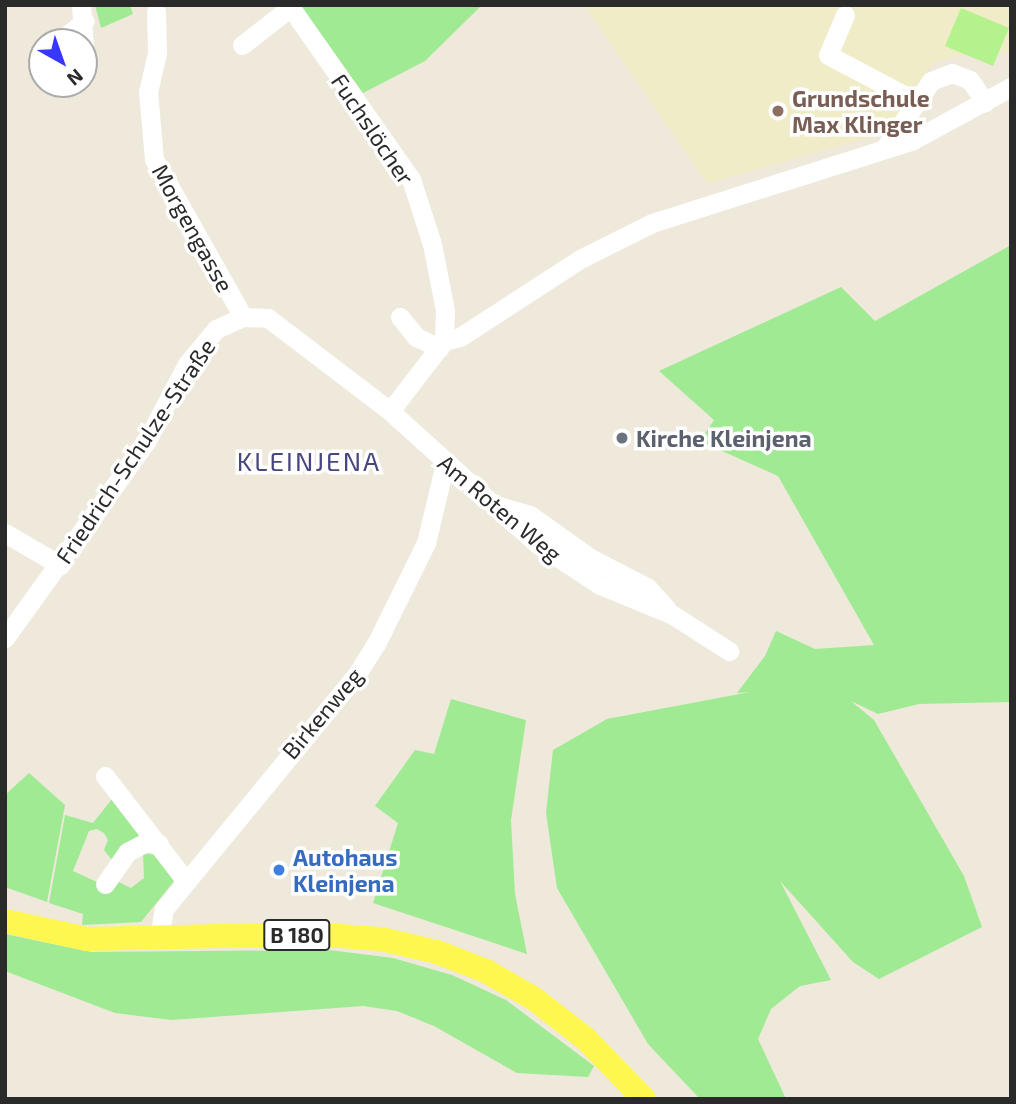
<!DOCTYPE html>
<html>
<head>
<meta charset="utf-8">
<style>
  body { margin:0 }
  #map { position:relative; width:1016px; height:1104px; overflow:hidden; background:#eee9db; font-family:"Exo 2",sans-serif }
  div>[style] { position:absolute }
  .education>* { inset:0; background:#f1ecc8 }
  .green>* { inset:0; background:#9fea92 }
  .pitch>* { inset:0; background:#b3f28c }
  .minor>* { height:19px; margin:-9.5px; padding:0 9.5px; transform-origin:9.5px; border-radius:9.5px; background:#fff }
  .major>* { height:24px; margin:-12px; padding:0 12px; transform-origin:12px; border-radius:12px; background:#fef750 }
  .dots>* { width:19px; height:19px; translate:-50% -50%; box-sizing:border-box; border:4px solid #fff; border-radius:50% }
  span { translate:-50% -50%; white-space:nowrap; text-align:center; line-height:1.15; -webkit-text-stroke:7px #fff; paint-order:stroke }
  .shield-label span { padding:2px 5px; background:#fff; border:2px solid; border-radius:5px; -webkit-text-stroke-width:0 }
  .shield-label { font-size:21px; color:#2a2a2a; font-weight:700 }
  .education-label { font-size:23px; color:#785e54; font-weight:700 }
  .left { translate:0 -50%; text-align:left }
  .street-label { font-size:23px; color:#2a2a2a }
  .worship-label { font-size:23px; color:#5b616d; font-weight:700 }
  .shop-label { font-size:23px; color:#366cbe; font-weight:700 }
  .quarter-label { font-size:26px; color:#47467f; letter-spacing:2px }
  .frame { position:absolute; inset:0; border:7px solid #2a2a2a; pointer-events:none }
  .north { position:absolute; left:28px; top:28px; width:70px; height:70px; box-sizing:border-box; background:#fff; border:2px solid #aaa; border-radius:50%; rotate:140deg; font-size:19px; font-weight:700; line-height:28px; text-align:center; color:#2a2a2a }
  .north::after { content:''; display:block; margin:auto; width:24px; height:32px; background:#3837ff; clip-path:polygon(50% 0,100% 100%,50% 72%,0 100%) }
</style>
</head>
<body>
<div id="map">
  <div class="education">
    <i style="clip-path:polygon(584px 5px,1011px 5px,1011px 53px,953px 57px,933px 63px,887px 132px,707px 184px)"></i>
  </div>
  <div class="green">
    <i style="clip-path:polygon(95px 5px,130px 5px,133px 14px,101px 28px)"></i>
    <i style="clip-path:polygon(299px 5px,482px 5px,425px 61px,363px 93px)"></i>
    <i style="clip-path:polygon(1011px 245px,1011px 702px,919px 704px,878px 714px,851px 701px,874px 720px,964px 876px,982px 927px,879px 979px,853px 962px,780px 881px,831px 980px,800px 986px,771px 1009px,758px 1039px,786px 1099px,700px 1099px,648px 1044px,557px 888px,546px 813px,553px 750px,607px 719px,750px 692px,737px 693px,765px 656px,776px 631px,815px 649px,874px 645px,778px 476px,700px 441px,714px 420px,659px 371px,841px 287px,875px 321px)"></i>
    <i style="clip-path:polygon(451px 699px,526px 720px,511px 820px,515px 894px,527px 954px,373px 903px,398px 823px,375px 806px,415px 750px,434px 754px)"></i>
    <i style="clip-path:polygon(29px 773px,65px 805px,47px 902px,5px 887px,5px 795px)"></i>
    <i style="clip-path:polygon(112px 799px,142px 832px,137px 842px,112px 860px,104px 850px,108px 840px,104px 833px,97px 829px,89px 831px,73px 871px,97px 882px,117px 881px,131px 888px,144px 878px,143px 853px,155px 855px,174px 881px,141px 922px,82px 925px,83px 914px,49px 903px,65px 815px,93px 823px)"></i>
    <i style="clip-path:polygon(5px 934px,91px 952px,329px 950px,393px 958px,452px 975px,506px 1000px,594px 1066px,588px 1077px,517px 1073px,434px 1026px,397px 1011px,363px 1006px,171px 1020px,115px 1013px,5px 971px)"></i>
  </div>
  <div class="pitch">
    <i style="clip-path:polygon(961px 8px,1009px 28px,993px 66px,945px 46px)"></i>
  </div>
  <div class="minor">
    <i style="left:81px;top:5px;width:41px;rotate:85.8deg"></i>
    <i style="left:289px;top:5px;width:213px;rotate:55deg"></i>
    <i style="left:411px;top:179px;width:68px;rotate:72.1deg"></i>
    <i style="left:432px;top:244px;width:67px;rotate:78.9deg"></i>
    <i style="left:445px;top:310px;width:31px;rotate:92deg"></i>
    <i style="left:444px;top:341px;width:88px;rotate:127.6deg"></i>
    <i style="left:156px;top:12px;width:41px;rotate:88.6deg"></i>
    <i style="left:157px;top:53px;width:39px;rotate:103deg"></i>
    <i style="left:148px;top:91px;width:68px;rotate:85deg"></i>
    <i style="left:154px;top:159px;width:181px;rotate:60.6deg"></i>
    <i style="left:845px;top:15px;width:43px;rotate:113deg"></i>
    <i style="left:828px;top:55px;width:101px;rotate:27.8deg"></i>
    <i style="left:59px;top:42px;width:33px;rotate:-39deg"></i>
    <i style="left:242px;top:45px;width:62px;rotate:-37.8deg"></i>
    <i style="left:885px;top:148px;width:81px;rotate:-55.5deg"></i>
    <i style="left:931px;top:81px;width:22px;rotate:-21deg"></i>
    <i style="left:952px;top:73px;width:19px;rotate:21deg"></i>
    <i style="left:970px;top:80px;width:27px;rotate:56deg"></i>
    <i style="left:400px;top:317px;width:26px;rotate:51deg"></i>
    <i style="left:416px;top:337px;width:26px;rotate:25deg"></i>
    <i style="left:444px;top:341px;width:16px;rotate:-14deg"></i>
    <i style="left:460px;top:337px;width:143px;rotate:-33deg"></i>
    <i style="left:580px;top:259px;width:80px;rotate:-26.6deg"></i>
    <i style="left:652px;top:223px;width:274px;rotate:-17.6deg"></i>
    <i style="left:913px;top:140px;width:111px;rotate:-28.4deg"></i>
    <i style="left:495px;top:505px;width:36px;rotate:16deg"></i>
    <i style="left:530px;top:515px;width:74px;rotate:35.6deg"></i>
    <i style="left:590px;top:558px;width:65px;rotate:27.3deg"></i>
    <i style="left:648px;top:588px;width:28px;rotate:48deg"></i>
    <i style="left:5px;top:533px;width:64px;rotate:30.2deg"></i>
    <i style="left:5px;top:638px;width:241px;rotate:-54.3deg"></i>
    <i style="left:146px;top:442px;width:88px;rotate:-62.3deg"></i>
    <i style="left:187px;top:364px;width:45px;rotate:-50.4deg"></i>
    <i style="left:216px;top:329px;width:30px;rotate:-24deg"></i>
    <i style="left:243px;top:317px;width:25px;rotate:2deg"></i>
    <i style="left:268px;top:318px;width:153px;rotate:37.3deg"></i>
    <i style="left:390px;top:411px;width:197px;rotate:42.1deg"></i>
    <i style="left:536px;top:543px;width:77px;rotate:33.3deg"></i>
    <i style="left:600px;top:585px;width:79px;rotate:22.3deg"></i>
    <i style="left:673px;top:615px;width:67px;rotate:32.7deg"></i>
    <i style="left:105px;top:776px;width:133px;rotate:52.4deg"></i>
    <i style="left:105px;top:884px;width:39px;rotate:-55deg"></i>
    <i style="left:127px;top:852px;width:22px;rotate:-27deg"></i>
    <i style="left:147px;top:842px;width:12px;rotate:9deg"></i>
    <i style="left:159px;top:939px;width:30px;rotate:-81deg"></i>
    <i style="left:164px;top:909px;width:304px;rotate:-50.6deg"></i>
    <i style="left:357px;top:674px;width:36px;rotate:-58deg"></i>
    <i style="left:376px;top:644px;width:113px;rotate:-63.7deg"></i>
    <i style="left:426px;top:543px;width:82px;rotate:-76.6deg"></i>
  </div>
  <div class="major">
    <i style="left:5px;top:921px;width:84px;rotate:12.4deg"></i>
    <i style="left:87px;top:939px;width:227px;rotate:-1.3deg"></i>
    <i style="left:314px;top:934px;width:67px;rotate:4.3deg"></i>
    <i style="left:381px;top:939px;width:57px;rotate:13.1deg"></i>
    <i style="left:437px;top:952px;width:53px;rotate:21.2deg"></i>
    <i style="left:486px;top:971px;width:54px;rotate:29.9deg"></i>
    <i style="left:533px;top:998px;width:67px;rotate:37.7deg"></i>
    <i style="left:586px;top:1039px;width:83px;rotate:46deg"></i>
  </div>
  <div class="dots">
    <i style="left:778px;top:111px;background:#8d6e63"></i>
    <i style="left:622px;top:438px;background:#6b7280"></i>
    <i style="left:279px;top:870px;background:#3f7fe0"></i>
  </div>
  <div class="shield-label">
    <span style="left:297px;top:935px">B 180</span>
  </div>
  <div class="education-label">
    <span class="left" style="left:792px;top:111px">Grundschule<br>Max Klinger</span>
  </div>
  <div class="street-label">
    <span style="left:373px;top:129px;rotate:56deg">Fuchslöcher</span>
    <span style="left:193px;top:228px;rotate:61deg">Morgengasse</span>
    <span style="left:135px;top:451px;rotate:-56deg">Friedrich-Schulze-Straße</span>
    <span style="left:500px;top:508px;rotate:40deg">Am Roten Weg</span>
    <span style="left:322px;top:713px;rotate:-50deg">Birkenweg</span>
  </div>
  <div class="worship-label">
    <span class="left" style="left:636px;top:438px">Kirche Kleinjena</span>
  </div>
  <div class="shop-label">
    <span class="left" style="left:293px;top:870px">Autohaus<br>Kleinjena</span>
  </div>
  <div class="quarter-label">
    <span style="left:309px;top:461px">KLEINJENA</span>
  </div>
  <div class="frame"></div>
  <div class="north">N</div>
</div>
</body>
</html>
